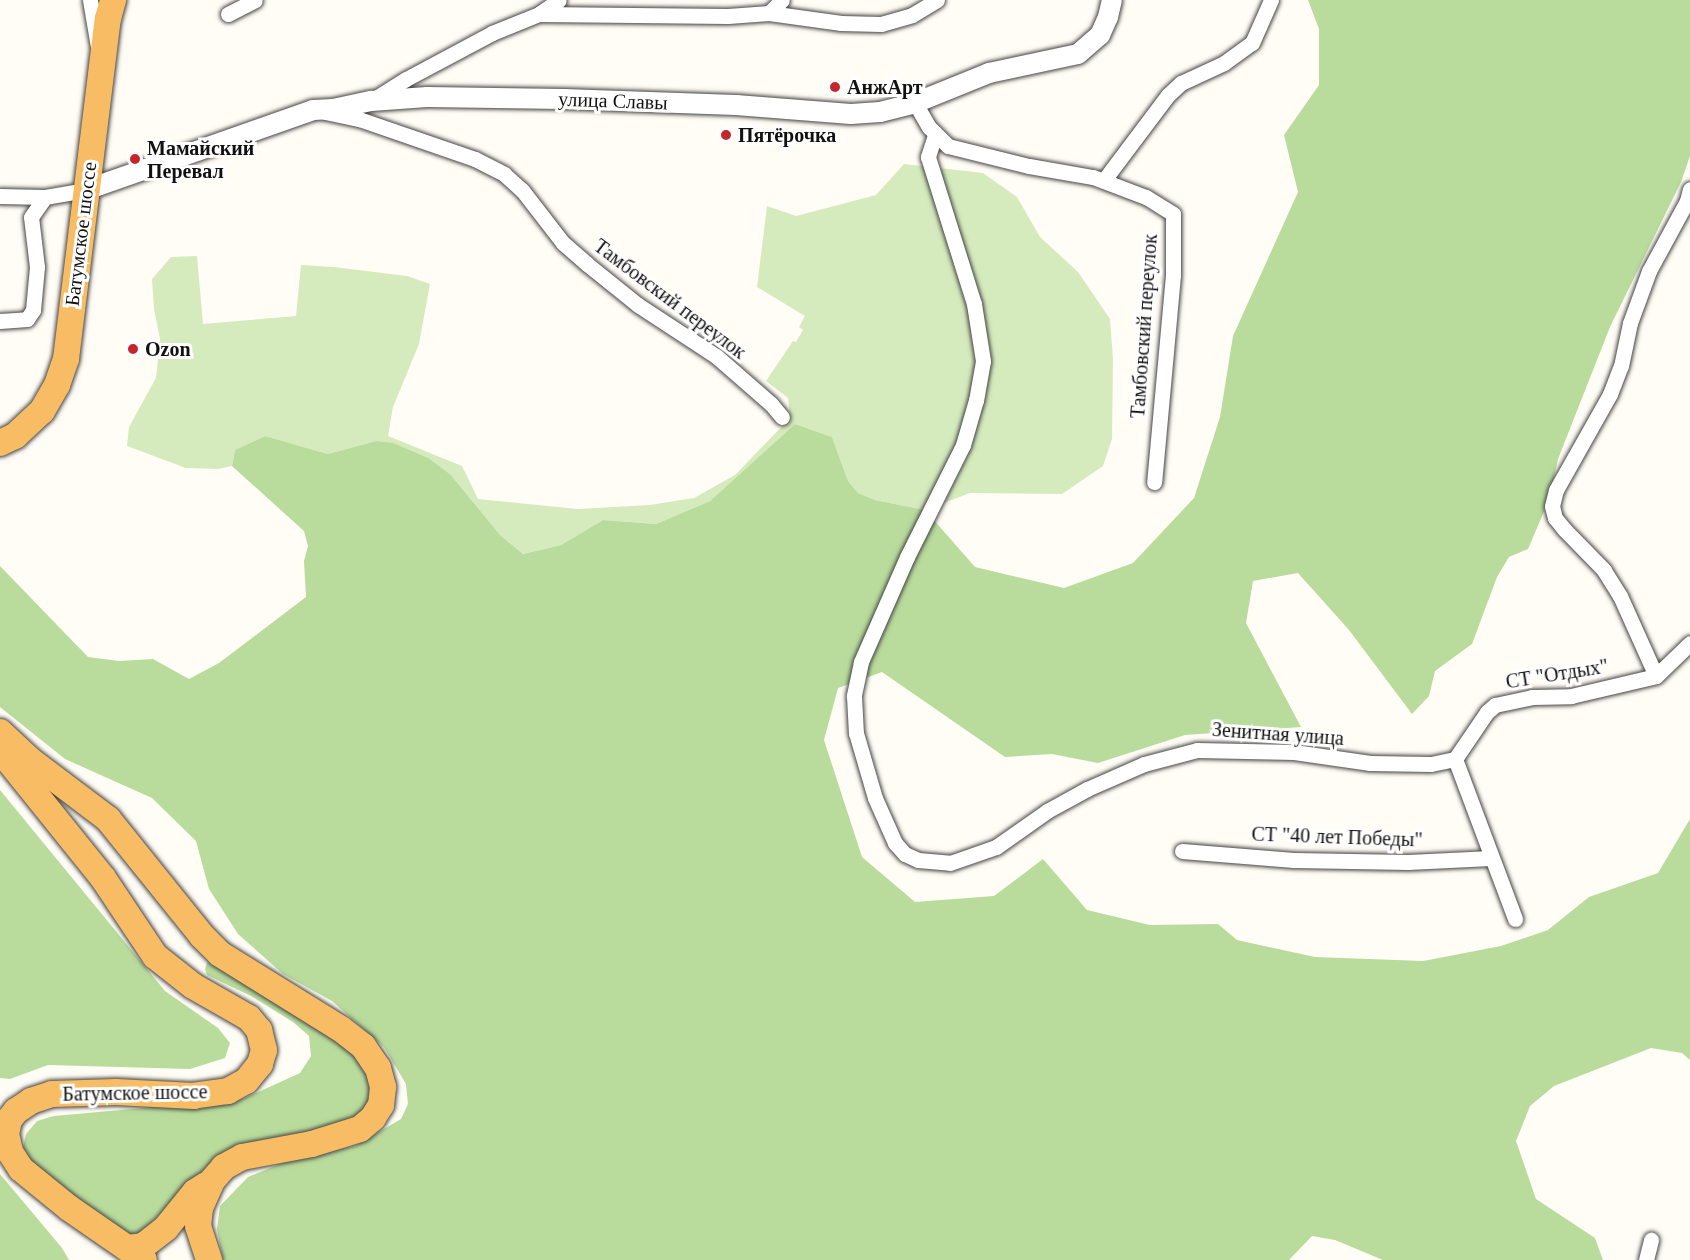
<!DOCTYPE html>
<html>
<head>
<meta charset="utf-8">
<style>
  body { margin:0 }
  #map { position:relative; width:1690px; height:1260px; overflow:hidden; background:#fffdf5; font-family:"Times New Roman",serif }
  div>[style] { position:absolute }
  .green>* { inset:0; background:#d5ebbd }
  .forest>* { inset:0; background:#b9dc9c }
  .roads { filter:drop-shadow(0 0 2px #444) drop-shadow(0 0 2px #444) }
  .minor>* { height:15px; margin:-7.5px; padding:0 7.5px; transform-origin:7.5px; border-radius:7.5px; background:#fff }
  .tertiary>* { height:20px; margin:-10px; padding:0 10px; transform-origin:10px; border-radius:10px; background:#fff }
  .trunk>* { height:26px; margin:-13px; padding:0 13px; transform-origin:13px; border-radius:13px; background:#f7bc64 }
  .dots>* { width:16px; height:16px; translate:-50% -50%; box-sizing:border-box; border:3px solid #fff; border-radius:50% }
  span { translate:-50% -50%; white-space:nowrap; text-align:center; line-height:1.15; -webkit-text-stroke:6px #fff; paint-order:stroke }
  .poi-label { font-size:20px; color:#111; font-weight:700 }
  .left { translate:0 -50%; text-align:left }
  .street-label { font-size:20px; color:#111 }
</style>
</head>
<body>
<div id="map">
  <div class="green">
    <i style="clip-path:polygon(904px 164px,983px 173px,1017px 197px,1040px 237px,1078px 272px,1110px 319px,1113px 359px,1112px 439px,1103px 466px,1062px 494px,970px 493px,925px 510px,875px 500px,858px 493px,848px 481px,832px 437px,795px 424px,710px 501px,656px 524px,603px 520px,561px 545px,523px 554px,500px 535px,451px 475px,376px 441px,328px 454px,265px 436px,235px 450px,232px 466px,218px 469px,186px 468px,127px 446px,129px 427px,156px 378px,160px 339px,154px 309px,152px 279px,171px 257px,197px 256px,203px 324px,296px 316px,301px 265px,334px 267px,407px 276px,430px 284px,419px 344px,393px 407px,388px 436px,462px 466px,478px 499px,578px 509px,650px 505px,694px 498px,735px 475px,790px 418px,788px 398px,766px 381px,793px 341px,796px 342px,803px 330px,799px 327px,805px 316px,757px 287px,767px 206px,796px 216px,876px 195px)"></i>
  </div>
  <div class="forest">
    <i style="clip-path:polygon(1308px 0,1690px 0,1690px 156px,1681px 182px,1610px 327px,1558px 459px,1549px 500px,1528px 549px,1509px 557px,1497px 577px,1472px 644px,1435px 671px,1429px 696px,1412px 714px,1349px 630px,1298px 573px,1253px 581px,1246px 623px,1301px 727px,1185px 735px,1098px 763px,1052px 754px,1005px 757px,882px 672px,838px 688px,824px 740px,862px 857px,915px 902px,994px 896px,1043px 859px,1087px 910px,1150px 925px,1218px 924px,1237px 940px,1315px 957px,1423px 961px,1501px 946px,1548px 930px,1589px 897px,1658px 873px,1690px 819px,1690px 1060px,1682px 1053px,1651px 1048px,1554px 1086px,1530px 1106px,1516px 1141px,1536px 1199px,1595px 1238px,1603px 1260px,1383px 1260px,1335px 1240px,1312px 1236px,1289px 1260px,223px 1260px,217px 1229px,220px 1206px,248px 1177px,285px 1162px,355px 1146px,401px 1119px,408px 1104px,406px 1084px,384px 1047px,332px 1001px,283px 974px,238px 934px,209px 889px,196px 841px,152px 798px,65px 759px,0 707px,0 566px,88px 657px,119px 661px,153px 659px,189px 679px,219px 663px,306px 597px,304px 561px,308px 546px,304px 531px,232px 466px,235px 450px,265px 436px,328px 454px,376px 441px,393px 443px,428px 458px,451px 475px,500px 535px,523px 554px,561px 545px,603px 520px,656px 524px,710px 501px,795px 424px,832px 437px,848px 481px,858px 493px,875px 500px,925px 510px,975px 567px,1064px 588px,1133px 563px,1194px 498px,1220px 417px,1233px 336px,1298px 192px,1284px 135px,1319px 85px,1319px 29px)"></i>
    <i style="clip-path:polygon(0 790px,165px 991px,218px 1028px,230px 1043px,225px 1058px,190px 1069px,48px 1065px,10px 1079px,0 1078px)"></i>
    <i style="clip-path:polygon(211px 961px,364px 1058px,376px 1090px,361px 1120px,190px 1184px,142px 1232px,131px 1237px,120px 1234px,34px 1166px,23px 1148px,26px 1134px,37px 1121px,54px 1116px,243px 1099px,300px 1073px,311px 1056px,309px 1036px,293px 1022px,251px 996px,207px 975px,205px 969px,207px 963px)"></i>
    <i style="clip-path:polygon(0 1174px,62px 1248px,69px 1260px,0 1260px)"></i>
  </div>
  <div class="roads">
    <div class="minor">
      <i style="left:90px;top:0;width:48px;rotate:80.3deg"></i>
      <i style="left:769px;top:13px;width:73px;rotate:7.9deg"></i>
      <i style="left:841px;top:23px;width:40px;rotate:1.4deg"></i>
      <i style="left:881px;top:24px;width:32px;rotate:-16deg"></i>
      <i style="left:912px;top:15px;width:29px;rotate:-31deg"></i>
      <i style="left:228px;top:14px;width:30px;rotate:-27deg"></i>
      <i style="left:539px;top:14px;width:189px;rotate:0.6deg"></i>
      <i style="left:728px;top:16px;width:41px;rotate:-4.2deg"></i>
      <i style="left:769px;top:13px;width:18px;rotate:-45deg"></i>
      <i style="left:371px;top:101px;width:41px;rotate:-32.2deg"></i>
      <i style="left:406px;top:79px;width:98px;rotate:-28.1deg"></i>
      <i style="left:492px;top:33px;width:51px;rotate:-22deg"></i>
      <i style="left:539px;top:14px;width:24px;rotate:-35deg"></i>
      <i style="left:915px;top:103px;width:28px;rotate:60deg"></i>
      <i style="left:929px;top:127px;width:27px;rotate:45deg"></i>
      <i style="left:948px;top:146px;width:83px;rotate:13.9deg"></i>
      <i style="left:1029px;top:166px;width:65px;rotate:9.8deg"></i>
      <i style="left:1093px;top:177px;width:57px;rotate:20.7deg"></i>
      <i style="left:1146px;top:197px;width:32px;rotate:32deg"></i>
      <i style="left:1173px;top:214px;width:61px;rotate:90deg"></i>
      <i style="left:1173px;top:275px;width:208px;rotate:95.2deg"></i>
      <i style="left:325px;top:112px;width:35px;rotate:12deg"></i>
      <i style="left:359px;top:119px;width:123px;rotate:19deg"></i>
      <i style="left:475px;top:159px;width:33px;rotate:27deg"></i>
      <i style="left:504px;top:174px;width:24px;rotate:42deg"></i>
      <i style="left:522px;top:190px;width:67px;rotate:52.3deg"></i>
      <i style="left:563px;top:243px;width:32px;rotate:41deg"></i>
      <i style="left:587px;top:264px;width:65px;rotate:38.8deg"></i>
      <i style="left:638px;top:305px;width:93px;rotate:33.2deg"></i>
      <i style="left:716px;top:356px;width:73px;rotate:41.1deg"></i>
      <i style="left:771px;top:404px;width:17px;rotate:50deg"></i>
      <i style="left:935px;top:135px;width:23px;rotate:108deg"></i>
      <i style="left:928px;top:157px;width:154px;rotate:72.6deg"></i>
      <i style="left:974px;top:304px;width:58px;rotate:81deg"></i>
      <i style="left:983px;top:361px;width:40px;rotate:100deg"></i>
      <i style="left:976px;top:400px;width:47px;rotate:106.1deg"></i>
      <i style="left:963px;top:445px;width:125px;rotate:116.6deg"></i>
      <i style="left:907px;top:557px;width:115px;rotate:113.7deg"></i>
      <i style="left:861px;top:662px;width:35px;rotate:102deg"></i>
      <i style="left:854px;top:696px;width:37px;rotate:87deg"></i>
      <i style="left:856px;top:733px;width:68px;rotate:73.7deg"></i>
      <i style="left:875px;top:798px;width:49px;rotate:66deg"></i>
      <i style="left:895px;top:843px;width:15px;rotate:48deg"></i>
      <i style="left:905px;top:854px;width:14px;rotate:25deg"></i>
      <i style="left:918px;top:860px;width:32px;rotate:5deg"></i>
      <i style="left:950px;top:863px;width:49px;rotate:-19.2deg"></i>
      <i style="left:996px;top:847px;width:62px;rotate:-35.2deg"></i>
      <i style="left:1047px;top:811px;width:46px;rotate:-28.8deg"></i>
      <i style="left:1087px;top:789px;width:62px;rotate:-23.7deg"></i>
      <i style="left:1144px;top:764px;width:55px;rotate:-14.8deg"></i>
      <i style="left:1197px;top:750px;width:97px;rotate:1.2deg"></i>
      <i style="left:1294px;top:752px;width:77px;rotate:8.2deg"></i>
      <i style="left:1370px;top:763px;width:61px;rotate:0.9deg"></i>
      <i style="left:1431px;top:764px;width:25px;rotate:-12deg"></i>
      <i style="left:1104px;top:180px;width:106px;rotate:-53deg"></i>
      <i style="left:1168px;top:95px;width:18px;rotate:-43deg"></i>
      <i style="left:1181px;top:83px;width:47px;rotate:-24.9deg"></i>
      <i style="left:1224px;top:63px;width:34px;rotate:-36deg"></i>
      <i style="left:1252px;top:43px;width:47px;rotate:-66.2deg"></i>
      <i style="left:0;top:196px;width:45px;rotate:1.3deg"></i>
      <i style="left:45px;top:197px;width:42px;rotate:-9.7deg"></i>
      <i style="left:0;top:321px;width:27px;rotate:-4deg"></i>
      <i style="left:27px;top:319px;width:11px;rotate:-56deg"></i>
      <i style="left:33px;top:310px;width:43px;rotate:-84.7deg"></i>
      <i style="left:37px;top:267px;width:50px;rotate:-96.8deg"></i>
      <i style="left:31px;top:217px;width:24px;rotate:-55deg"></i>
      <i style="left:1656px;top:676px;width:88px;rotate:-114.2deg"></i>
      <i style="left:1620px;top:596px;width:31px;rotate:-122deg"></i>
      <i style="left:1604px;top:570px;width:57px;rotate:-134.3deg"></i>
      <i style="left:1564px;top:529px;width:14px;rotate:-129deg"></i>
      <i style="left:1555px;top:518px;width:12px;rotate:-104deg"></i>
      <i style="left:1552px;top:506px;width:16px;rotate:-76deg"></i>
      <i style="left:1556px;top:490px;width:110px;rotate:-60.6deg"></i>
      <i style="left:1610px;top:394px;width:30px;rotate:-69deg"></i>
      <i style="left:1621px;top:366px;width:44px;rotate:-78.2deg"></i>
      <i style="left:1630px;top:323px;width:55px;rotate:-69.9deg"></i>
      <i style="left:1649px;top:271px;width:80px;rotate:-61.5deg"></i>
      <i style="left:1687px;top:201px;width:12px;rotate:-76deg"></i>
      <i style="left:1455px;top:759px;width:57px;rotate:-55.8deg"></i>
      <i style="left:1487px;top:712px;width:11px;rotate:-41deg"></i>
      <i style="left:1495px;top:705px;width:38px;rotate:-12deg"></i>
      <i style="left:1532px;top:697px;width:39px;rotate:-1deg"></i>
      <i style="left:1571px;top:696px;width:87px;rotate:-13.2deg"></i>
      <i style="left:1656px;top:676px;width:47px;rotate:-44.1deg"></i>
      <i style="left:1455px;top:759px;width:171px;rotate:69.4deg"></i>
      <i style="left:1182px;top:851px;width:112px;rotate:4.6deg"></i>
      <i style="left:1294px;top:860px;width:114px;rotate:1deg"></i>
      <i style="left:1408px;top:862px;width:83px;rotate:-2.8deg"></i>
      <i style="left:1646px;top:1260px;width:21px;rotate:-76deg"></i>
    </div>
    <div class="tertiary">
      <i style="left:86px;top:190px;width:241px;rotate:-19.4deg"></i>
      <i style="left:313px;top:110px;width:20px;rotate:-3deg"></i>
      <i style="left:333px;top:109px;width:39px;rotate:-12deg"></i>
      <i style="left:371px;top:101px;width:56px;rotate:-4.1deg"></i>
      <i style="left:427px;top:97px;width:137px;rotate:0.8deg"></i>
      <i style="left:564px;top:99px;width:172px;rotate:2deg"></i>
      <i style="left:736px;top:105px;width:115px;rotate:4.5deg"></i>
      <i style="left:851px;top:114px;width:29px;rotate:-4deg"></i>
      <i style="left:880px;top:112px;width:36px;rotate:-14deg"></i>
      <i style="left:915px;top:103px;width:80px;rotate:-22.1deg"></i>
      <i style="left:989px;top:73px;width:91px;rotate:-12.1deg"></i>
      <i style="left:1078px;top:54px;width:29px;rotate:-41deg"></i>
      <i style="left:1100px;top:35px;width:20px;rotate:-66deg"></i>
      <i style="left:1108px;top:17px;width:17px;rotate:-77deg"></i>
    </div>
    <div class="trunk">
      <i style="left:0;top:443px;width:17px;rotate:-25deg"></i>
      <i style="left:15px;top:436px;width:37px;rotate:-43deg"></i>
      <i style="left:42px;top:411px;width:30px;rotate:-60deg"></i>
      <i style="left:57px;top:385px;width:28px;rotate:-71deg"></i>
      <i style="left:66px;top:359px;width:343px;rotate:-83deg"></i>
      <i style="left:108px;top:19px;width:20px;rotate:-75deg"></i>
      <i style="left:0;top:732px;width:41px;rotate:43deg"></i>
      <i style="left:30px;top:760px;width:98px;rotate:37.1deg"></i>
      <i style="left:108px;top:819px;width:150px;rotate:51.2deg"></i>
      <i style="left:202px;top:936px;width:25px;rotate:45deg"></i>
      <i style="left:220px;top:954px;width:142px;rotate:31.8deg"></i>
      <i style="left:341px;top:1029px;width:28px;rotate:38deg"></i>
      <i style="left:363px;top:1046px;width:27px;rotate:56deg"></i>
      <i style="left:378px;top:1068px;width:20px;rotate:75deg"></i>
      <i style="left:383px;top:1087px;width:18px;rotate:96deg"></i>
      <i style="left:381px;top:1105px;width:15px;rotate:122deg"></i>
      <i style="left:373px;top:1118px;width:17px;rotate:140deg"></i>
      <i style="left:360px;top:1129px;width:50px;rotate:162.6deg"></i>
      <i style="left:312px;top:1144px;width:71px;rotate:169.5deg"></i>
      <i style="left:242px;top:1157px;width:21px;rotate:151deg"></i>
      <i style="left:224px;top:1167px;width:18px;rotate:131deg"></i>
      <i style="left:212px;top:1181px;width:30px;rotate:114deg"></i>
      <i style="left:200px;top:1208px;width:18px;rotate:96deg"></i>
      <i style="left:198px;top:1226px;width:36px;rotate:72deg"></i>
      <i style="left:0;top:750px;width:164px;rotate:51.2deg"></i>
      <i style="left:103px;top:878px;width:94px;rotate:56.3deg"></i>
      <i style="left:155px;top:956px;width:48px;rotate:38.3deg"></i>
      <i style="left:193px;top:986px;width:64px;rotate:29.7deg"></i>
      <i style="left:249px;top:1018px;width:16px;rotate:50deg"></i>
      <i style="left:259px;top:1030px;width:21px;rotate:76deg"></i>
      <i style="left:264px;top:1050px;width:15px;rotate:106deg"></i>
      <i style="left:260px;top:1064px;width:22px;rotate:129deg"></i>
      <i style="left:246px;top:1081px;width:21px;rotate:151deg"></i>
      <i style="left:228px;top:1091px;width:34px;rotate:172deg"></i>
      <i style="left:194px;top:1096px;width:78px;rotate:-177.1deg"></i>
      <i style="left:116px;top:1092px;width:64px;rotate:178.2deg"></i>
      <i style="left:52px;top:1094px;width:22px;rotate:162deg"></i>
      <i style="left:31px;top:1101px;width:18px;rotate:146deg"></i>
      <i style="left:16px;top:1111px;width:11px;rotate:128deg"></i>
      <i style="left:9px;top:1120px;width:14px;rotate:102deg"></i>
      <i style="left:6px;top:1134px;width:18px;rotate:77deg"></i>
      <i style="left:10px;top:1152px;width:20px;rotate:57deg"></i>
      <i style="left:21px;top:1169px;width:62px;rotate:39.1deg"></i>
      <i style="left:69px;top:1208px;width:91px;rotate:34.7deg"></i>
      <i style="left:127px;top:1248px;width:16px;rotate:-7deg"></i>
      <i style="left:143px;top:1246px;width:29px;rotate:-38deg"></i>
      <i style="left:166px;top:1228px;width:46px;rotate:-51.1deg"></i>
      <i style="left:195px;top:1192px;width:13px;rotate:-32deg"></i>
    </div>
  </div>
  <div class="dots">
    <i style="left:835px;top:87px;background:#c4262e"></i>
    <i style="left:726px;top:135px;background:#c4262e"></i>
    <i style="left:135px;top:159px;background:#c4262e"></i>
    <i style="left:133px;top:349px;background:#c4262e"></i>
  </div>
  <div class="poi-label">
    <span class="left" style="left:847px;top:87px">АнжАрт</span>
    <span class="left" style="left:738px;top:135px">Пятёрочка</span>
    <span class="left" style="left:147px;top:160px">Мамайский<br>Перевал</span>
    <span class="left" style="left:145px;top:349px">Ozon</span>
  </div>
  <div class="street-label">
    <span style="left:613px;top:101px;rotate:2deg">улица Славы</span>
    <span style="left:81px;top:234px;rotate:-83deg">Батумское шоссе</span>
    <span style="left:670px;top:299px;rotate:37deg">Тамбовский переулок</span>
    <span style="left:1144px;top:326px;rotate:-86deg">Тамбовский переулок</span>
    <span style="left:1557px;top:674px;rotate:-9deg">СТ "Отдых"</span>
    <span style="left:1278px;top:734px;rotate:4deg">Зенитная улица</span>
    <span style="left:1337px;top:837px;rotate:2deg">СТ "40 лет Победы"</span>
    <span style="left:135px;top:1093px;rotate:-1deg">Батумское шоссе</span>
  </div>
</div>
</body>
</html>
